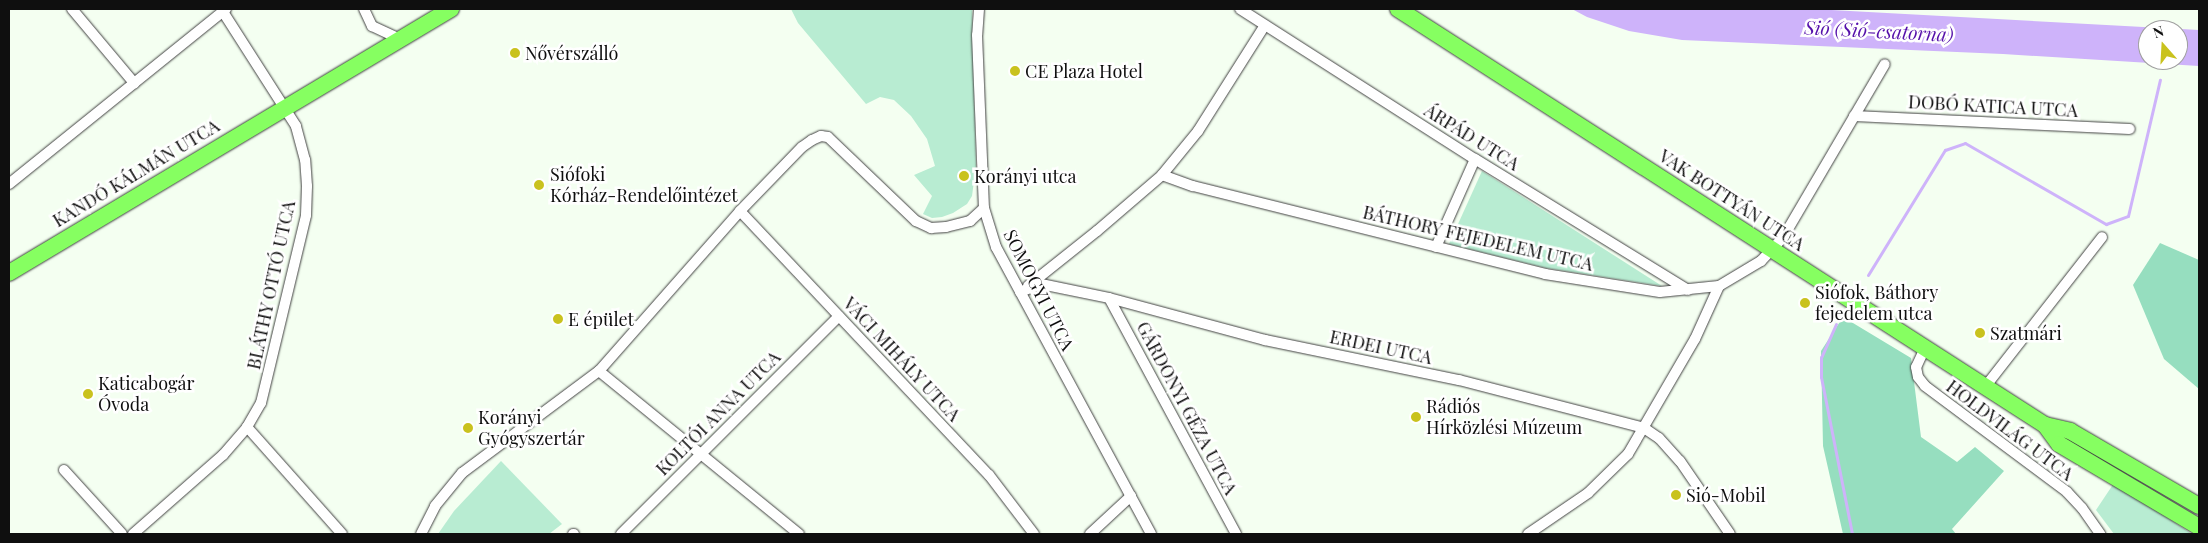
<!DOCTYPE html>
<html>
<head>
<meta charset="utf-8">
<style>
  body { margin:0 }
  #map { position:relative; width:2208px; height:543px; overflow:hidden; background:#f4fff1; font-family:"Playfair Display",serif }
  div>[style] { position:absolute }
  .green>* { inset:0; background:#b8ecd2 }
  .forest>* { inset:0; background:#96debf }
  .water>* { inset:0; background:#ceb3fa }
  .stream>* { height:3px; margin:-1.5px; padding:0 1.5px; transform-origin:1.5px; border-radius:1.5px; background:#ceb3fa }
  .roads { filter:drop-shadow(0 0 1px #424242) drop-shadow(0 0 1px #424242) }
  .street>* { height:10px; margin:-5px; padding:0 5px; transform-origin:5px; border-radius:5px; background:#fff }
  .primary>* { height:16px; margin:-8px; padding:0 8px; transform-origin:8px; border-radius:8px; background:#86ff61 }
  .dots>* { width:14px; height:14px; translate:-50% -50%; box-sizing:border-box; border:2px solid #fff; border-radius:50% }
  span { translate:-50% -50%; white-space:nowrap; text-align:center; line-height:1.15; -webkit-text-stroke:5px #fff; paint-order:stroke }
  .poi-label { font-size:18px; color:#0f0f0f }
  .left { translate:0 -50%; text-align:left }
  .street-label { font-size:18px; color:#0f0f0f }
  .water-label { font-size:19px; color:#5510aa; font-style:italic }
  .frame { position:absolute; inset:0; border:10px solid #0f0f0f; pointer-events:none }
  .north { position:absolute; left:2138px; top:20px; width:50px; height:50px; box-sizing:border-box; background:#fff; border:1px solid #9f9f9f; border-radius:50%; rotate:341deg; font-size:14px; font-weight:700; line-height:20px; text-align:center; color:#0f0f0f }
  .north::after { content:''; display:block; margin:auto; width:18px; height:22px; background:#c9c21e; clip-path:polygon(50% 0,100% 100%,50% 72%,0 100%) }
</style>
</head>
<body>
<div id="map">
  <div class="green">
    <i style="clip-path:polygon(791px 9px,972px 9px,976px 166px,972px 196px,967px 204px,953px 213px,942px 217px,932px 218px,923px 214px,932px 196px,914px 175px,935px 166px,927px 139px,911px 116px,894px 100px,880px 97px,866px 104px,798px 23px)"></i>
    <i style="clip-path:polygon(1482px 171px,1662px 286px,1546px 268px,1449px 244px)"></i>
    <i style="clip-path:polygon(501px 461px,562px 524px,549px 534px,438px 534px,454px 511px)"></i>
    <i style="clip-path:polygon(2114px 483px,2192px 534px,2114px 534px,2096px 510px)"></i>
  </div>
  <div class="forest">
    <i style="clip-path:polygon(2160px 243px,2199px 260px,2199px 389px,2164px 359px,2133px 285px)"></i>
    <i style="clip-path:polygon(1843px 317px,1911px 358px,1921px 437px,1957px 462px,1975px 447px,2004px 471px,1952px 529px,1956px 534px,1843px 534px,1823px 446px,1821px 351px)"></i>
  </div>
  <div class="water">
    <i style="clip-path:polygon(evenodd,1572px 9px,1813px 9px,2199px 30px,2199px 66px,2003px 54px,1682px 40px,1629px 31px,1587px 17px,1572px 9px,2148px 30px,2178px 30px,2178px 60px,2148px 60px,2148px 30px)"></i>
  </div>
  <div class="stream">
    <i style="left:1868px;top:275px;width:147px;rotate:-58.4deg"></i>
    <i style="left:1945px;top:150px;width:21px;rotate:-19deg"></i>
    <i style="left:1965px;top:143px;width:163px;rotate:29.9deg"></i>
    <i style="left:2106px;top:224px;width:23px;rotate:-20deg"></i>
    <i style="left:2128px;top:216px;width:140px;rotate:-76.8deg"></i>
    <i style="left:1836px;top:324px;width:36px;rotate:114deg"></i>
    <i style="left:1821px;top:357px;width:20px;rotate:90deg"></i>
    <i style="left:1821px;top:377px;width:160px;rotate:78.8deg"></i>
  </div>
  <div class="roads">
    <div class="street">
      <i style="left:72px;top:9px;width:97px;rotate:50deg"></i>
      <i style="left:364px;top:9px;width:19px;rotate:65deg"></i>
      <i style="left:372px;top:26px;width:31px;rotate:25deg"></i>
      <i style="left:979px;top:9px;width:26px;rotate:94deg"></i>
      <i style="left:977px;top:35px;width:173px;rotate:87.7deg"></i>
      <i style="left:984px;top:208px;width:41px;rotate:72.9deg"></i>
      <i style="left:996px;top:247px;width:326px;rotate:61.6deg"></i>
      <i style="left:1240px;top:9px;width:279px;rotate:32.6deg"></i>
      <i style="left:1475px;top:159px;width:250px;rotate:31.6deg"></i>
      <i style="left:1854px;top:116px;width:276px;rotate:2.7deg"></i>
      <i style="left:1162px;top:175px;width:33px;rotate:20deg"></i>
      <i style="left:1193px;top:186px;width:363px;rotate:14deg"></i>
      <i style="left:1545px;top:274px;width:116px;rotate:8.9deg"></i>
      <i style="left:1660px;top:292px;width:59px;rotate:-5.8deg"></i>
      <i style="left:1719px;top:286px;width:49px;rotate:-30.8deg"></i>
      <i style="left:1761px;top:261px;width:34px;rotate:-47deg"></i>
      <i style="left:1784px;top:236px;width:199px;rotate:-59.6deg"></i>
      <i style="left:9px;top:184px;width:279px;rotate:-38.9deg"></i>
      <i style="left:740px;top:211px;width:363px;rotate:46.7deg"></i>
      <i style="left:989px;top:475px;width:74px;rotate:52.7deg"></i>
      <i style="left:1436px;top:247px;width:96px;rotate:-66.1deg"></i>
      <i style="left:1028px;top:286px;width:88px;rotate:-38.6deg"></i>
      <i style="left:1097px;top:231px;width:86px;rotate:-40.7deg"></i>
      <i style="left:1162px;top:175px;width:57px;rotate:-50.7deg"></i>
      <i style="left:1198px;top:131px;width:125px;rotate:-57.7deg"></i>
      <i style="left:1020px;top:292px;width:22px;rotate:-21deg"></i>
      <i style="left:1041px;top:284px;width:69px;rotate:11.6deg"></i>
      <i style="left:1109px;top:298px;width:162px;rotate:15.1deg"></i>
      <i style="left:1265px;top:340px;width:198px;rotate:11.7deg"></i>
      <i style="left:1459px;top:380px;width:191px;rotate:14.5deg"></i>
      <i style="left:1644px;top:428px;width:18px;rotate:34deg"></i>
      <i style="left:1659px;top:438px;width:31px;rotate:48deg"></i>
      <i style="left:1680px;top:461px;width:88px;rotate:55.6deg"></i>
      <i style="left:1109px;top:298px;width:268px;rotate:61.7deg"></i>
      <i style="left:1925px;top:348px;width:21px;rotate:115deg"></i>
      <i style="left:1916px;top:367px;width:10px;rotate:79deg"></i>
      <i style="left:1918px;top:377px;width:11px;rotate:52deg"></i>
      <i style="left:1925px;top:386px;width:177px;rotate:36.7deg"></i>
      <i style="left:2067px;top:492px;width:22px;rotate:47deg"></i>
      <i style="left:2082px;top:508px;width:32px;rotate:55deg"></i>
      <i style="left:599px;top:371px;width:258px;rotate:39.2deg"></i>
      <i style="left:1985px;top:387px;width:190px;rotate:-52deg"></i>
      <i style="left:247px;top:427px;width:143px;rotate:48.4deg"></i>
      <i style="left:64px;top:470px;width:86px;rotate:47.8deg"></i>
      <i style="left:133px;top:534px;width:120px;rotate:-41.3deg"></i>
      <i style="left:223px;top:455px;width:37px;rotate:-49deg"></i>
      <i style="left:247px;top:427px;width:28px;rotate:-60deg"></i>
      <i style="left:261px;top:403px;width:193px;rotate:-76.5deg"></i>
      <i style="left:306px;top:215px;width:29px;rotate:-88deg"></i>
      <i style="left:307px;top:186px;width:26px;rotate:-94deg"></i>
      <i style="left:305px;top:160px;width:35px;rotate:-105deg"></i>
      <i style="left:296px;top:126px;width:135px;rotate:-122.6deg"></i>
      <i style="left:421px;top:534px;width:31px;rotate:-63deg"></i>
      <i style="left:435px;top:506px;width:43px;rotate:-50.7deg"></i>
      <i style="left:462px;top:473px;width:171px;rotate:-36.7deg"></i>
      <i style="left:599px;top:371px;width:213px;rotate:-48.6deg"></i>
      <i style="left:740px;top:211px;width:89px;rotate:-45.9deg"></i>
      <i style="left:802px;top:147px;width:12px;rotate:-35deg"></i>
      <i style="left:812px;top:140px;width:10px;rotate:-24deg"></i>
      <i style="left:821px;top:136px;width:7px;rotate:8deg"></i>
      <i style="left:828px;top:137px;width:122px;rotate:43.7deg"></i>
      <i style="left:916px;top:221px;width:17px;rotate:25deg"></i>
      <i style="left:931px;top:228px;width:15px;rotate:-4deg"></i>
      <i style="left:946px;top:227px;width:25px;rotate:-14deg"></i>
      <i style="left:970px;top:221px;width:19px;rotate:-43deg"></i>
      <i style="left:573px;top:534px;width:1px"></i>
      <i style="left:621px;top:534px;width:308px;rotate:-45deg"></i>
      <i style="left:1090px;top:534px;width:56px;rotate:-42.8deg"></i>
      <i style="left:1528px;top:534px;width:73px;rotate:-34.3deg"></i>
      <i style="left:1588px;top:493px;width:56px;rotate:-44.3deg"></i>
      <i style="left:1628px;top:454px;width:133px;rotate:-59.8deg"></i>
      <i style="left:1695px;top:339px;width:58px;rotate:-65.6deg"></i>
    </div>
    <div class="primary">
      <i style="left:1398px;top:9px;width:769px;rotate:32.74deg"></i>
      <i style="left:2045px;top:425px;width:26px;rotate:13deg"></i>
      <i style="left:2070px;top:431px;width:149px;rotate:30.2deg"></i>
      <i style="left:9px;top:273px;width:515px;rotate:-30.85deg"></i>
      <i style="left:2045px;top:425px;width:24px;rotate:54deg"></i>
      <i style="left:2059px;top:444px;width:163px;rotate:30.7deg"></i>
    </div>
  </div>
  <div class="dots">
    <i style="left:515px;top:53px;background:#c9c21e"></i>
    <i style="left:1015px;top:71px;background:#c9c21e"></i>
    <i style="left:964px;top:176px;background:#c9c21e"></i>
    <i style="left:539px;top:185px;background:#c9c21e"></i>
    <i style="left:1805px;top:303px;background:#c9c21e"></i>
    <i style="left:558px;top:319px;background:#c9c21e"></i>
    <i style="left:1980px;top:333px;background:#c9c21e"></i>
    <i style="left:88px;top:394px;background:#c9c21e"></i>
    <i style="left:1416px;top:417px;background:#c9c21e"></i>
    <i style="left:468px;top:428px;background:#c9c21e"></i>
    <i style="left:1676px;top:495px;background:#c9c21e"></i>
  </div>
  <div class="poi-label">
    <span class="left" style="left:525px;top:53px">Nővérszálló</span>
    <span class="left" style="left:1025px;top:71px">CE Plaza Hotel</span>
    <span class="left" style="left:550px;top:185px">Siófoki<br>Kórház-Rendelőintézet</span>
    <span class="left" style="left:974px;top:176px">Korányi utca</span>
    <span class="left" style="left:1815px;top:303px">Siófok, Báthory<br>fejedelem utca</span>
    <span class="left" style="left:568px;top:319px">E épület</span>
    <span class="left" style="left:1990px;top:333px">Szatmári</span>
    <span class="left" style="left:98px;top:394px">Katicabogár<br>Óvoda</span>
    <span class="left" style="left:1426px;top:417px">Rádiós<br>Hírközlési Múzeum</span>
    <span class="left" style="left:478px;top:428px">Korányi<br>Gyógyszertár</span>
    <span class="left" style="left:1686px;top:495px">Sió-Mobil</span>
  </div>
  <div class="street-label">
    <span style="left:1993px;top:106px;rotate:3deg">DOBÓ KATICA UTCA</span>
    <span style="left:1472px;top:137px;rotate:32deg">ÁRPÁD UTCA</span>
    <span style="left:136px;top:173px;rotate:-31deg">KANDÓ KÁLMÁN UTCA</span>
    <span style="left:1732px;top:200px;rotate:33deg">VAK BOTTYÁN UTCA</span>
    <span style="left:1478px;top:238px;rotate:13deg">BÁTHORY FEJEDELEM UTCA</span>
    <span style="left:271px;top:285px;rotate:-78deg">BLÁTHY OTTÓ UTCA</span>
    <span style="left:1039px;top:290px;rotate:63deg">SOMOGYI UTCA</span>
    <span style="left:1381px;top:347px;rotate:12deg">ERDEI UTCA</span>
    <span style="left:902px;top:359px;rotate:47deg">VÁCI MIHÁLY UTCA</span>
    <span style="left:1187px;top:408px;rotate:62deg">GÁRDONYI GÉZA UTCA</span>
    <span style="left:718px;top:413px;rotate:-45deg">KOLTÓI ANNA UTCA</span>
    <span style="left:2010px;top:430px;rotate:37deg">HOLDVILÁG UTCA</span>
  </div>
  <div class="water-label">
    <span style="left:1879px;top:31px;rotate:3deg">Sió (Sió-csatorna)</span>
  </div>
  <div class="frame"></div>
  <div class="north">N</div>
</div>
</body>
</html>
